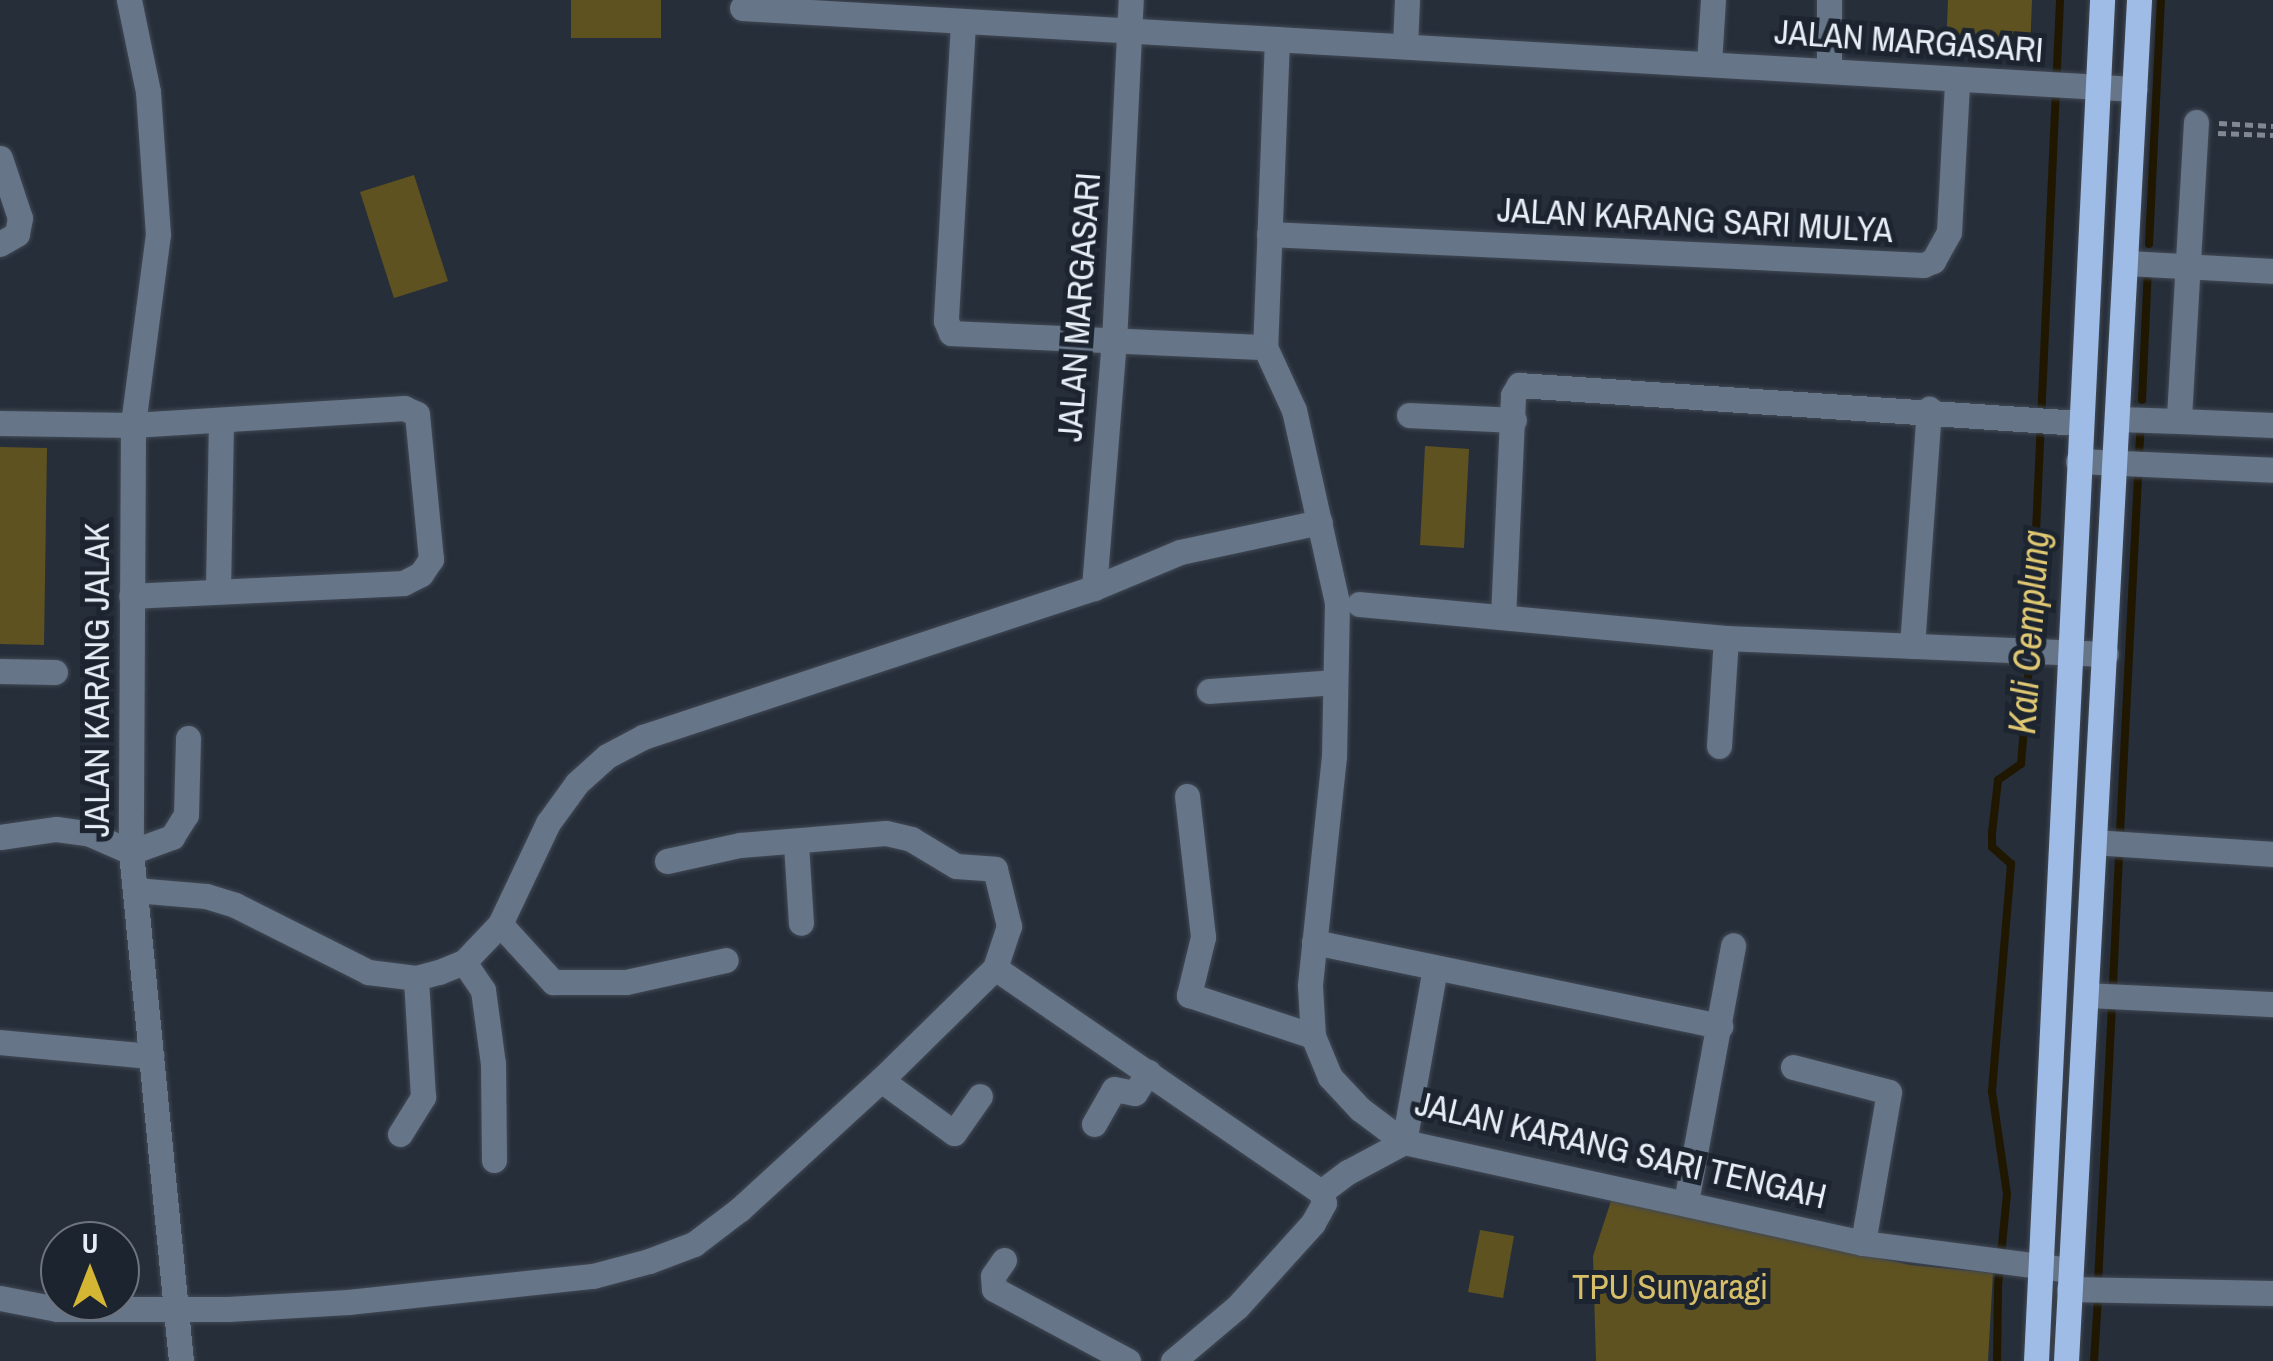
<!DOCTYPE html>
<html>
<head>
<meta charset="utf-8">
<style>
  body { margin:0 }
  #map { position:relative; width:2273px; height:1361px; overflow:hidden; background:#262e3a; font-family:"Archivo Narrow",sans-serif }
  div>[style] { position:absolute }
  .green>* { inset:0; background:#5f5221 }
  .stream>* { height:8px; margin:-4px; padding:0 4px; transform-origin:4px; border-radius:4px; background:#1f1700 }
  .path>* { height:5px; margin-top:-2.5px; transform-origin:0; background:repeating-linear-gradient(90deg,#818893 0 8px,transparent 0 13px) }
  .roads { filter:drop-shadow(0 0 2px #414954) drop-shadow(0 0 2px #414954) }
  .minor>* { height:25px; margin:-12.5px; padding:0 12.5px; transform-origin:12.5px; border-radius:12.5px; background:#677589 }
  .major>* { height:25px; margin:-12.5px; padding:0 12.5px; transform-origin:12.5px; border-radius:12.5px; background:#9fbce6 }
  span { translate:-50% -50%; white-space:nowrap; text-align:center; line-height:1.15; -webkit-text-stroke:10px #1c2430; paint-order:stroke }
  .street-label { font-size:35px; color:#e8eef6 }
  .park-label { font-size:35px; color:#d7bf6a }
  .water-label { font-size:38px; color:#e0c873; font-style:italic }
  .north { position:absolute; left:40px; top:1221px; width:100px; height:100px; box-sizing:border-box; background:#1c2430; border:2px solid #6e757f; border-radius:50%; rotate:0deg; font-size:28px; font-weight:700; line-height:40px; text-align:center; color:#e8eef6 }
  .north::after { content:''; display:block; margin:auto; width:35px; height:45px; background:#d5b534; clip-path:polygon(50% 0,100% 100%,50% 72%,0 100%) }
</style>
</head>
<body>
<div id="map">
  <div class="green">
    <i style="clip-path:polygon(571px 0,661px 0,661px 38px,571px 38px)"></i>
    <i style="clip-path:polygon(1948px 0,2032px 0,2030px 51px,1946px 49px)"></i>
    <i style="clip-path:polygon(414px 175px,448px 281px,394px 298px,360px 192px)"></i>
    <i style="clip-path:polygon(1425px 446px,1469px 449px,1464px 548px,1420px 545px)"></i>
    <i style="clip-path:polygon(0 447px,47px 448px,44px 645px,0 644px)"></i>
    <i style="clip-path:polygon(1612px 1198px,1910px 1265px,1993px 1273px,1988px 1361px,1596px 1361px,1593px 1256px)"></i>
    <i style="clip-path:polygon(1480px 1230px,1514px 1236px,1503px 1298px,1468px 1292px)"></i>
  </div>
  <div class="stream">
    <i style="left:2149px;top:244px;width:244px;rotate:-87.2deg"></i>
    <i style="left:2142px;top:400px;width:130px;rotate:-87.4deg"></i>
    <i style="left:2139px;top:453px;width:31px;rotate:-86deg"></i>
    <i style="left:2120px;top:833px;width:361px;rotate:-87.1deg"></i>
    <i style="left:2113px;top:984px;width:129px;rotate:-87.3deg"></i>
    <i style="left:2098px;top:1282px;width:273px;rotate:-87.1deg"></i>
    <i style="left:1997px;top:1361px;width:75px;rotate:-89.2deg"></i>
    <i style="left:1998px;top:1286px;width:92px;rotate:-84.4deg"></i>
    <i style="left:2007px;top:1194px;width:104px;rotate:-98.3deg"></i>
    <i style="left:1992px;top:1091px;width:228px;rotate:-85.2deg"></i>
    <i style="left:2011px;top:864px;width:25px;rotate:-138deg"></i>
    <i style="left:1992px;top:847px;width:14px;rotate:-90deg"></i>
    <i style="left:1992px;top:833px;width:53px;rotate:-83.5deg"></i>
    <i style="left:1998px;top:780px;width:28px;rotate:-35deg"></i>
    <i style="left:2021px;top:764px;width:122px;rotate:-85.3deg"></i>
    <i style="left:2031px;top:642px;width:643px;rotate:-87.41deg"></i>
    <i style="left:2094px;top:1361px;width:64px;rotate:-86.4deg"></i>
  </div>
  <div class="path">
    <i style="left:2219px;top:123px;width:54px;rotate:3.2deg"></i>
    <i style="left:2218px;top:133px;width:55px;rotate:2.1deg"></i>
  </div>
  <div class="roads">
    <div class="minor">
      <i style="left:129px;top:0;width:94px;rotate:78.3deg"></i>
      <i style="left:148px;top:92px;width:142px;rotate:86deg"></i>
      <i style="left:158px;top:234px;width:193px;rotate:97.5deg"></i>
      <i style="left:133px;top:425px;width:427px;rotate:90.3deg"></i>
      <i style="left:131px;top:852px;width:511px;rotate:84.39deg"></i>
      <i style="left:1829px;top:0;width:70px;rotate:90deg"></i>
      <i style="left:742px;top:8px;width:1395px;rotate:3.33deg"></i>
      <i style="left:963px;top:23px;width:298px;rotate:93.3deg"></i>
      <i style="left:946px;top:321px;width:13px;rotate:67deg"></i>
      <i style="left:951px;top:333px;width:314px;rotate:2.6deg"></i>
      <i style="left:1277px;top:39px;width:308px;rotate:92.2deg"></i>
      <i style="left:1265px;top:347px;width:69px;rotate:65.3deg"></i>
      <i style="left:1294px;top:410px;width:197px;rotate:77.4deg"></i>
      <i style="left:1337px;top:602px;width:154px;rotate:91.1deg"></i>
      <i style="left:1334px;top:756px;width:231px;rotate:96deg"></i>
      <i style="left:1310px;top:986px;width:50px;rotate:86.6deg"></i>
      <i style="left:1313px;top:1036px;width:44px;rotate:67.5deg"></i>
      <i style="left:1330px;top:1077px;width:44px;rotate:46.8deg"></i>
      <i style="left:1360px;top:1109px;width:55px;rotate:36.9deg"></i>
      <i style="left:1404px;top:1142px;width:470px;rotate:12.4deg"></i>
      <i style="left:1863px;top:1243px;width:209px;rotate:7.4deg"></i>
      <i style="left:1405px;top:46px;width:46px;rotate:-87.5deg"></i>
      <i style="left:1709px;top:63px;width:63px;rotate:-86.4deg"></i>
      <i style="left:2196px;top:122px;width:299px;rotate:93.3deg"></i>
      <i style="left:2179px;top:421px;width:94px;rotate:2.4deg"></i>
      <i style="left:0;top:158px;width:63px;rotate:71.6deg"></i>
      <i style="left:20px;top:218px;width:16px;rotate:101deg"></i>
      <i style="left:17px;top:234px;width:20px;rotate:150deg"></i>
      <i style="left:1269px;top:234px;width:655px;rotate:2.71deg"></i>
      <i style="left:1923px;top:265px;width:11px;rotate:-22deg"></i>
      <i style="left:1933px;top:261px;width:33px;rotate:-61deg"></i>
      <i style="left:1949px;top:232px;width:150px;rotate:-86.9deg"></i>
      <i style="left:2126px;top:263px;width:147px;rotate:3.1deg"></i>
      <i style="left:1409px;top:415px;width:105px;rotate:2.7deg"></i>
      <i style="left:2118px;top:419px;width:61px;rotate:1.9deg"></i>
      <i style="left:0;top:423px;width:133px;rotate:0.9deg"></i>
      <i style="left:133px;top:425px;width:272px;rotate:-3.6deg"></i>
      <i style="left:404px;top:408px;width:14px;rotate:25deg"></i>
      <i style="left:417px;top:414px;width:146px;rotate:84.5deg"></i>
      <i style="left:431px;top:559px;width:18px;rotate:124deg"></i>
      <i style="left:421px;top:574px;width:20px;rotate:153deg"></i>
      <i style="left:403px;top:583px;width:272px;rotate:177.3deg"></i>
      <i style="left:2078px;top:461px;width:195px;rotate:2.6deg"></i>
      <i style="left:1094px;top:588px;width:247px;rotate:-85.4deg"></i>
      <i style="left:1114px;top:342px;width:342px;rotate:-87.2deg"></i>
      <i style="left:218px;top:591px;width:170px;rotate:-89deg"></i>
      <i style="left:1359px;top:604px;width:369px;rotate:5.3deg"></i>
      <i style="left:1726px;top:638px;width:380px;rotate:2.4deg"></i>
      <i style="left:1503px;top:617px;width:222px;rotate:-87.4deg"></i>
      <i style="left:1513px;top:395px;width:12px;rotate:-59deg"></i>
      <i style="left:1519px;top:385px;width:561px;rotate:3.88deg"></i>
      <i style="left:1912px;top:646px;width:238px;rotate:-85.9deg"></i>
      <i style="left:0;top:671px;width:55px;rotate:1deg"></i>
      <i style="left:1209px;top:691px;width:125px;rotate:-4.1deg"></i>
      <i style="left:1719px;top:746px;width:108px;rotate:-86.3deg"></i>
      <i style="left:1187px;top:796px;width:142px;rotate:83.5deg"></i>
      <i style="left:1203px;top:937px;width:60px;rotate:103.6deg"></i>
      <i style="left:1189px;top:995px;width:131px;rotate:18.3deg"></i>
      <i style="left:0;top:837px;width:57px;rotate:-8.1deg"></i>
      <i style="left:56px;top:829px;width:34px;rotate:8deg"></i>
      <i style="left:90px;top:834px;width:45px;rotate:23.7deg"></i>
      <i style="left:131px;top:852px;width:44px;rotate:-20.1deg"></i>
      <i style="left:172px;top:837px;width:26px;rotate:-58deg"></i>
      <i style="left:186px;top:815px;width:77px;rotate:-88.5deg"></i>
      <i style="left:2094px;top:842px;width:179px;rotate:3.8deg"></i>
      <i style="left:796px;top:844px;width:79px;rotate:86.4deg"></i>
      <i style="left:667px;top:861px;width:75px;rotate:-12.4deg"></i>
      <i style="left:740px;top:845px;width:146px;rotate:-4.7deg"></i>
      <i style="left:886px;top:833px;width:26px;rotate:13deg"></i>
      <i style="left:911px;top:839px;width:52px;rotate:31deg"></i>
      <i style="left:956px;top:866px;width:39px;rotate:4deg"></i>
      <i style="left:995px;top:869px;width:59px;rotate:76.2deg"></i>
      <i style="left:1009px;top:926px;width:44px;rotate:108.4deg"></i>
      <i style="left:135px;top:890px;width:71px;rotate:4.8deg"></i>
      <i style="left:206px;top:896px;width:30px;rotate:17deg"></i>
      <i style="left:235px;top:905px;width:149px;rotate:26.7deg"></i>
      <i style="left:368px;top:972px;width:48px;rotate:7.1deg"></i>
      <i style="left:416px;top:978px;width:24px;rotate:-15deg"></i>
      <i style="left:439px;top:972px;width:27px;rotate:-22deg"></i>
      <i style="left:464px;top:962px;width:52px;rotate:-46.5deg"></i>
      <i style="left:500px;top:924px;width:112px;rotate:-64.6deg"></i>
      <i style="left:548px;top:823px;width:49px;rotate:-54.1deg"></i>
      <i style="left:577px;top:783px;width:40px;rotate:-42deg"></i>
      <i style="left:607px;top:756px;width:41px;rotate:-27.8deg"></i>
      <i style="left:643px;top:737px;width:475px;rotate:-18.3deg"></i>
      <i style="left:1094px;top:588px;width:93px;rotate:-22.7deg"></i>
      <i style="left:1180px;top:552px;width:143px;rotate:-12.1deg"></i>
      <i style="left:500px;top:924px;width:79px;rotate:47.6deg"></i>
      <i style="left:553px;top:982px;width:73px"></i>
      <i style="left:626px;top:982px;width:102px;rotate:-12.4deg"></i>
      <i style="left:1314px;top:942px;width:415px;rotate:11.7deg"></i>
      <i style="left:464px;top:962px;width:34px;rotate:56deg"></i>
      <i style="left:483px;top:990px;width:75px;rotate:82.3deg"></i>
      <i style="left:493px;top:1064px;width:96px;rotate:89.4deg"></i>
      <i style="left:2086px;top:995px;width:187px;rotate:2.8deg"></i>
      <i style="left:0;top:1042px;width:152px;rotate:5.3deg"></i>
      <i style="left:1793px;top:1067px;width:99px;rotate:14.6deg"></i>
      <i style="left:1889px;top:1092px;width:153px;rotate:99.8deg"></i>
      <i style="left:881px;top:1080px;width:90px;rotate:36deg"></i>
      <i style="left:954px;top:1133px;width:45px;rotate:-54.9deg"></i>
      <i style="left:1094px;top:1124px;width:40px;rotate:-60.3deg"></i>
      <i style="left:1114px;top:1089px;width:21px;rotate:11deg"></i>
      <i style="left:1135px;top:1093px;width:25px;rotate:-58deg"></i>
      <i style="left:400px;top:1134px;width:44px;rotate:-58.1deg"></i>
      <i style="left:423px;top:1097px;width:119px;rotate:-93.4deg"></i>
      <i style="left:1321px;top:1192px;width:34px;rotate:-37deg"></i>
      <i style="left:1348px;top:1172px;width:64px;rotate:-28.2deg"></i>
      <i style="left:1404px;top:1142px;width:177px;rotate:-79.9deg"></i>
      <i style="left:1686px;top:1202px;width:261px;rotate:-79.6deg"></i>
      <i style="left:1004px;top:1260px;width:19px;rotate:125deg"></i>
      <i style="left:993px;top:1276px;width:13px;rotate:86deg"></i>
      <i style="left:994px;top:1289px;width:152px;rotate:28.2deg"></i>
      <i style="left:2069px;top:1289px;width:204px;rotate:1.1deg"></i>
      <i style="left:0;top:1298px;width:58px;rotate:10.9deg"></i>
      <i style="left:57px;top:1309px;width:171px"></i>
      <i style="left:228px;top:1309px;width:120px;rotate:-3.3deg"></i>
      <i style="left:348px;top:1302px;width:246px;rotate:-6.1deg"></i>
      <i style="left:593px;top:1276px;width:58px;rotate:-15deg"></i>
      <i style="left:649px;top:1261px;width:48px;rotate:-20.7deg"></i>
      <i style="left:694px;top:1244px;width:58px;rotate:-37.3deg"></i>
      <i style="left:740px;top:1209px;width:191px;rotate:-42.5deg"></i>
      <i style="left:881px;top:1080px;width:160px;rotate:-44.5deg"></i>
      <i style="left:995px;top:968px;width:396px;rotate:34.5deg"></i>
      <i style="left:1321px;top:1192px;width:11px;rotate:75deg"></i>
      <i style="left:1324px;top:1203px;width:23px;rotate:119deg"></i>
      <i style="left:1313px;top:1223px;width:113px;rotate:132.1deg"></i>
      <i style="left:1237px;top:1307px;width:84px;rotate:139.8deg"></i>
    </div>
    <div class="major">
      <i style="left:2036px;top:1361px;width:1363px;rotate:-87.22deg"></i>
      <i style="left:2066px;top:1361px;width:1363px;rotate:-86.93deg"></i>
    </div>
  </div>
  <div class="street-label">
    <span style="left:1909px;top:41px;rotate:4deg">JALAN MARGASARI</span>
    <span style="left:1695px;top:220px;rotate:3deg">JALAN KARANG SARI MULYA</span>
    <span style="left:1079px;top:307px;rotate:-86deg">JALAN MARGASARI</span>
    <span style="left:97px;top:680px;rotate:-90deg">JALAN KARANG JALAK</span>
    <span style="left:1621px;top:1150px;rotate:13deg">JALAN KARANG SARI TENGAH</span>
  </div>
  <div class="park-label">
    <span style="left:1670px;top:1287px">TPU Sunyaragi</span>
  </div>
  <div class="water-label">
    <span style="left:2029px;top:632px;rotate:-86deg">Kali Cemplung</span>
  </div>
  <div class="north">U</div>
</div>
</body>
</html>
